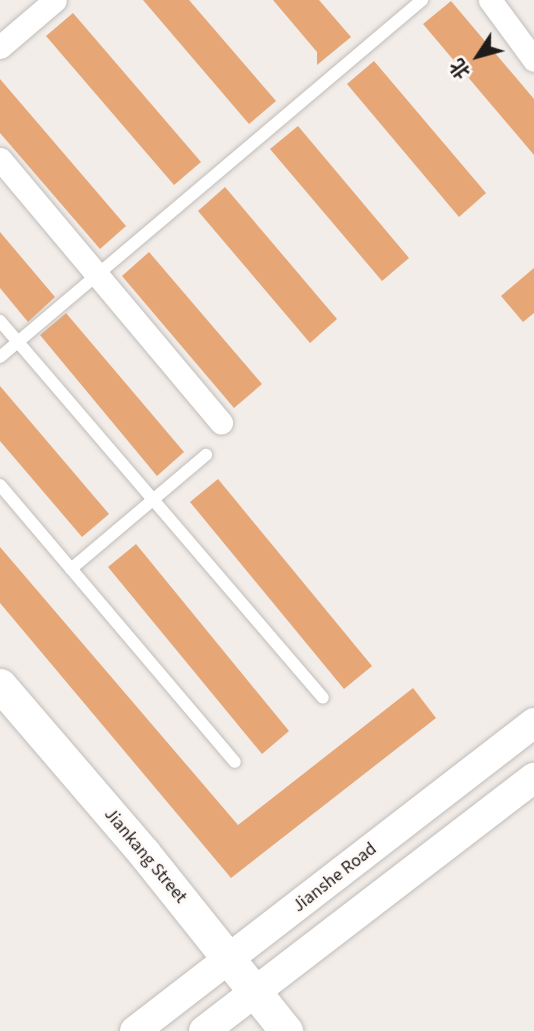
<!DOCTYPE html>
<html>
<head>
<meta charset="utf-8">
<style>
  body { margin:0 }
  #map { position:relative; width:534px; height:1031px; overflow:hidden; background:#f2ede9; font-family:"Source Sans 3","Noto Sans SC",sans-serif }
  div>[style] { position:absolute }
  .building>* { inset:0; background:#e6a676 }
  .roads { filter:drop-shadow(0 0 2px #c2bdb9) drop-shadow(0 0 2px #c2bdb9) }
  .service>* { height:12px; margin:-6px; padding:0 6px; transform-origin:6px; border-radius:6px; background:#fff }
  .minor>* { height:23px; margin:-11.5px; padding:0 11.5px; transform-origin:11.5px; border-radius:11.5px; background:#fff }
  .tertiary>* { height:30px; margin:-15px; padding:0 15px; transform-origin:15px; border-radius:15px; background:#fff }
  .secondary>* { height:33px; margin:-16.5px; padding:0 16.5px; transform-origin:16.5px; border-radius:16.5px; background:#fff }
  span { translate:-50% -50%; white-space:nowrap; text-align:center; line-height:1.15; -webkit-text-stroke:6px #fffaf7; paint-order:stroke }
  .street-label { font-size:18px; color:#1e1c1b }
  .north { position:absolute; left:443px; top:21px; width:70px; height:70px; -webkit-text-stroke:5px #fffaf7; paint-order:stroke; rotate:234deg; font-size:19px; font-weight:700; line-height:28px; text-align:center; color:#1e1c1b }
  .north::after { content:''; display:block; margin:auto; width:24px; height:32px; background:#1e1c1b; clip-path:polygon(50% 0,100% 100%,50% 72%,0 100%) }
</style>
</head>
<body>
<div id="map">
  <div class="building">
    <i style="clip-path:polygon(143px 0,189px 0,276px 101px,249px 124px)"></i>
    <i style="clip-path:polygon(273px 0,319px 0,351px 37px,317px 65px,317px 52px)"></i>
    <i style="clip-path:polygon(451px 1px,534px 99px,534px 155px,423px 24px)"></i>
    <i style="clip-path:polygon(73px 13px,201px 162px,174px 185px,46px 36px)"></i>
    <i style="clip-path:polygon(374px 61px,486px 193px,459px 217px,347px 84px)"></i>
    <i style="clip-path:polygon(0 79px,126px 226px,100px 249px,0 133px)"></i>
    <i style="clip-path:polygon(298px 126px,409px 258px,382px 281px,270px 149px)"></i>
    <i style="clip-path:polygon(225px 187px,337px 319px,310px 343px,198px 211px)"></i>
    <i style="clip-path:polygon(0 232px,55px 297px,28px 322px,0 288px)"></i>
    <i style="clip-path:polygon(149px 252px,262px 384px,234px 408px,122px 276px)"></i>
    <i style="clip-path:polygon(534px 268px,534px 313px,523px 322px,501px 296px)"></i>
    <i style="clip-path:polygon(66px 313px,184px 452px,157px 476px,40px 335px)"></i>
    <i style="clip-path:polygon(0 386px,109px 514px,82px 537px,0 441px)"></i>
    <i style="clip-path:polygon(218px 479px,372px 666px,344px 689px,190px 502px)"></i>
    <i style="clip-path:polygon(136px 544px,289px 731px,262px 754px,108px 567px)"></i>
    <i style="clip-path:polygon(0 547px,238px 825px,413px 688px,436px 718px,231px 878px,0 603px)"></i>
  </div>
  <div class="roads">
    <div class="service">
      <i style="left:0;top:321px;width:496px;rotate:49.4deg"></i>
      <i style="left:0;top:357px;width:553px;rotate:-40.23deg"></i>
      <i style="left:0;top:485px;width:363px;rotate:49.7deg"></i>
      <i style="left:71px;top:569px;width:177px;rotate:-40.2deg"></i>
    </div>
    <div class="minor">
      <i style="left:490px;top:0;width:74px;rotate:53.7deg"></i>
      <i style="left:0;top:47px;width:72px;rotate:-40.5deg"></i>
      <i style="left:0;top:159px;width:344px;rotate:50deg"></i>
    </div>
    <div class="tertiary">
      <i style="left:135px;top:1031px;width:504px;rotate:-37.67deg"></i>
      <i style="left:204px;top:1031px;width:416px;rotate:-37.5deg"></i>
    </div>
    <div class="secondary">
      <i style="left:0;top:685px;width:221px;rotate:49.4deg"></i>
      <i style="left:144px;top:853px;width:228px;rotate:51.4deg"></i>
    </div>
  </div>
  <div class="street-label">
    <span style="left:145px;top:856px;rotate:50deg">Jiankang Street</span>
    <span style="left:335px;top:878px;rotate:-38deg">Jianshe Road</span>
  </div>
  <div class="north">北</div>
</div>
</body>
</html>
